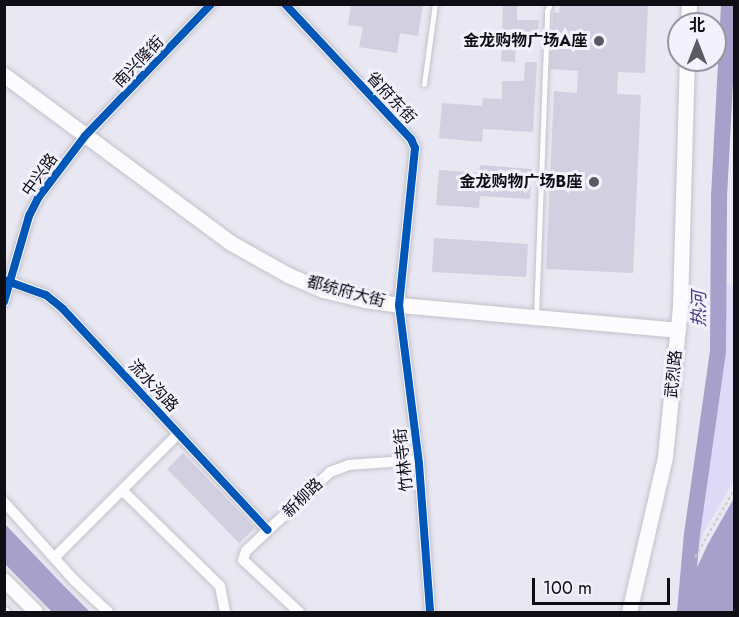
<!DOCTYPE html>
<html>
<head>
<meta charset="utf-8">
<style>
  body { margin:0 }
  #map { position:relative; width:739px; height:617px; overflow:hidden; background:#e8e7f2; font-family:Jost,"Noto Sans SC",sans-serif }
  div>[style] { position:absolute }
  .green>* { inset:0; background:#ddd9f7 }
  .water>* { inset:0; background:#a6a0ca }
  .river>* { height:16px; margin:-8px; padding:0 8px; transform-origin:8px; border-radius:8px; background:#a6a0ca }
  .building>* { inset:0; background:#d2d0e0 }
  .path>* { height:1.5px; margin-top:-0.75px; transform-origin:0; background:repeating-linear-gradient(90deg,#cacacd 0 3px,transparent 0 6px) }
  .roads { filter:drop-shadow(0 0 2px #c3c2cb) drop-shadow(0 0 2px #c3c2cb) }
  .service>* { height:5px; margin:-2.5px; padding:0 2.5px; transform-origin:2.5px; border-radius:2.5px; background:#fcfbfd }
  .minor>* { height:10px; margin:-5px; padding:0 5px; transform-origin:5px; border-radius:5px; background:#fcfbfd }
  .tertiary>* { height:14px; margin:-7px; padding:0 7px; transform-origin:7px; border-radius:7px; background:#fcfbfd }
  .secondary>* { height:15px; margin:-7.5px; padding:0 7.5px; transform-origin:7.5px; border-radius:7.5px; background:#fcfbfd }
  .cycleway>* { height:8px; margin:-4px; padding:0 4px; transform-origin:4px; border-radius:4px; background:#0057b8 }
  .dots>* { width:16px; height:16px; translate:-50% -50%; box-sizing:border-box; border:3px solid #f2f1fd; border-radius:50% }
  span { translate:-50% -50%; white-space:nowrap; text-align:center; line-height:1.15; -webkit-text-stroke:6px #f2f1fd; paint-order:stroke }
  .poi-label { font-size:16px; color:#0e0e14; font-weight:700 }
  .right { translate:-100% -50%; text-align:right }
  .street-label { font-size:16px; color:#0e0e14 }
  .water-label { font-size:18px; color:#4a3b81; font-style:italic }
  .frame { position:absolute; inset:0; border:6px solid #0e0e14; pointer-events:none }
  .north { position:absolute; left:667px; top:12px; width:60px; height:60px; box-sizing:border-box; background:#f2f1fd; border:2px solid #9796a0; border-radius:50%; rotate:0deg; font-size:16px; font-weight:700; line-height:24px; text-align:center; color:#0e0e14 }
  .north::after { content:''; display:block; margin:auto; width:21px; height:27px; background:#5a5a62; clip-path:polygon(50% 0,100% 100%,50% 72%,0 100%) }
  .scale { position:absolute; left:532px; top:578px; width:138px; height:27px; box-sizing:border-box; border:3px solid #0e0e14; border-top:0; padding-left:8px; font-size:18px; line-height:21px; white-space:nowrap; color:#0e0e14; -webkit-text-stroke:4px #f2f1fd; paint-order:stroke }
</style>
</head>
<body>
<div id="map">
  <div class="green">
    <i style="clip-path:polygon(727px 283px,734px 286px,734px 480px,703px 533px,690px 580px,724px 364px)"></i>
  </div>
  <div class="water">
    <i style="clip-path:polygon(734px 498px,734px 612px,676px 612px,708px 544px)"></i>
    <i style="clip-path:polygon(4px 523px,61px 583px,90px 612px,52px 612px,5px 564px)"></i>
  </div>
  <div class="river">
    <i style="left:685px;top:612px;width:78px;rotate:-84.9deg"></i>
    <i style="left:692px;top:534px;width:185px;rotate:-81.9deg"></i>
    <i style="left:718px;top:351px;width:154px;rotate:-89.6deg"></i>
    <i style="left:719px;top:197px;width:193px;rotate:-87deg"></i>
  </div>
  <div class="building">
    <i style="clip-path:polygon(351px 4px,423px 4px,418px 36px,400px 33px,397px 53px,359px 47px,363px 27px,348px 25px)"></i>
    <i style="clip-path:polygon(503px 4px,517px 4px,517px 20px,539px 20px,538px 36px,516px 36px,515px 62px,501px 61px)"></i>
    <i style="clip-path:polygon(560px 4px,648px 4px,645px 73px,618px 72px,617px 94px,641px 95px,633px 273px,546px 269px,554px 91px,577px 93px,578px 71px,550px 69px,553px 12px,559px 13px)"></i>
    <i style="clip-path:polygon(525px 62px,537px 62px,533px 132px,483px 129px,482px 142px,439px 138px,442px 103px,482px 106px,483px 98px,502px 99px,502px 81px,524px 81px)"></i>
    <i style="clip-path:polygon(480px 165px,532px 169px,530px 199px,480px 196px,479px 208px,436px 205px,439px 170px,479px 173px)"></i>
    <i style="clip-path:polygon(434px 238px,528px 244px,526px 277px,432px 272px)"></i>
    <i style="clip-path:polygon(183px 453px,255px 528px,239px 543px,167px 469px)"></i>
  </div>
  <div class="path">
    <i style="left:695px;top:557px;width:78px;rotate:-59.8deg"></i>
  </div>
  <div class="roads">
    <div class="service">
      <i style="left:424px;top:84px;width:81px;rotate:-82.2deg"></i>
      <i style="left:536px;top:317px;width:306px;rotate:-87.9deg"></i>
      <i style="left:547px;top:11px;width:8px;rotate:-67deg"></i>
    </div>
    <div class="minor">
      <i style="left:285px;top:4px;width:185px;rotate:47deg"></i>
      <i style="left:411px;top:139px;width:10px;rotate:66deg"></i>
      <i style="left:415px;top:148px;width:158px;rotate:95.8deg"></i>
      <i style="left:399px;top:305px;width:160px;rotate:82.8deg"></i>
      <i style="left:419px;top:464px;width:148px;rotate:85.7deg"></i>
      <i style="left:5px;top:280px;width:44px;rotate:20.1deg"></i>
      <i style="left:46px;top:295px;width:22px;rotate:39deg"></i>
      <i style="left:63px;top:309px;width:301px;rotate:47.2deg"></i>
      <i style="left:4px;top:302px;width:90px;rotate:-73.8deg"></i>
      <i style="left:29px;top:216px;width:20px;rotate:-63deg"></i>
      <i style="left:38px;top:198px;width:78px;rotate:-52.8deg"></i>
      <i style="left:85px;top:136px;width:182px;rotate:-46.3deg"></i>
      <i style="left:122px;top:490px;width:137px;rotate:44.4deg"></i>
      <i style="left:220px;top:586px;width:26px;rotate:79deg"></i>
      <i style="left:4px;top:502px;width:105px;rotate:48.1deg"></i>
      <i style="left:74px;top:580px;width:47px;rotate:43.3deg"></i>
      <i style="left:54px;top:558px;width:175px;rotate:-45deg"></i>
      <i style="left:4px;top:612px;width:1px"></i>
      <i style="left:299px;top:612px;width:76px;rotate:-137.1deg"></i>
      <i style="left:243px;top:560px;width:9px;rotate:-72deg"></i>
      <i style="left:246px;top:551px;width:115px;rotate:-43.2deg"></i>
      <i style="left:330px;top:472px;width:20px;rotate:-20deg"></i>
      <i style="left:349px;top:465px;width:70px;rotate:-4.1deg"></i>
    </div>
    <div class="tertiary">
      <i style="left:4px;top:580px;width:45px;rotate:45deg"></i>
    </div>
    <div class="secondary">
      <i style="left:688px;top:24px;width:20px;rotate:-87deg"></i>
      <i style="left:4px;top:75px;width:282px;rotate:36.5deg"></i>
      <i style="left:231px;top:243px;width:65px;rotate:29.3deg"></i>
      <i style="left:288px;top:275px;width:38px;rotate:23deg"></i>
      <i style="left:323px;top:290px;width:43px;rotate:13.4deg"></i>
      <i style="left:365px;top:300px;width:34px;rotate:8deg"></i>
      <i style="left:399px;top:305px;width:280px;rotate:5.1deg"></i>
      <i style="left:629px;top:612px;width:159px;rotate:-76.9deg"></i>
      <i style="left:665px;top:457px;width:152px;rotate:-84.3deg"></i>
      <i style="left:680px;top:306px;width:246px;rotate:-88.4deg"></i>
    </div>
  </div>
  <div class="cycleway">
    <i style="left:285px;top:4px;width:185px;rotate:47deg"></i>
    <i style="left:411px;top:139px;width:10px;rotate:66deg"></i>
    <i style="left:415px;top:148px;width:158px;rotate:95.8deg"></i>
    <i style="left:399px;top:305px;width:160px;rotate:82.8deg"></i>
    <i style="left:419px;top:464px;width:148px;rotate:85.7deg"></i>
    <i style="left:4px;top:280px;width:45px;rotate:19.7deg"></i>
    <i style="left:46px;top:295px;width:22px;rotate:39deg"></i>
    <i style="left:63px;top:309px;width:301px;rotate:47.2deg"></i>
    <i style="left:4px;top:302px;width:90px;rotate:-73.8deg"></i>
    <i style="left:29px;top:216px;width:20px;rotate:-63deg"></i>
    <i style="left:38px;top:198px;width:78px;rotate:-52.8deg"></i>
    <i style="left:85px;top:136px;width:182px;rotate:-46.3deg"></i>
  </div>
  <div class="dots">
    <i style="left:599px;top:41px;background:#5a5a62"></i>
    <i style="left:594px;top:182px;background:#5a5a62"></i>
  </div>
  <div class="poi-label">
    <span class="right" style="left:587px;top:41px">金龙购物广场A座</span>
    <span class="right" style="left:582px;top:182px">金龙购物广场B座</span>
  </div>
  <div class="street-label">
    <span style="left:139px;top:62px;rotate:-46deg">南兴隆街</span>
    <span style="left:391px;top:98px;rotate:47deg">省府东街</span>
    <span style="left:40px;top:175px;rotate:-54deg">中兴路</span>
    <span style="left:346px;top:292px;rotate:15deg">都统府大街</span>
    <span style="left:674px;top:374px;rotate:-84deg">武烈路</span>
    <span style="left:153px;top:386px;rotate:47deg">流水沟路</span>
    <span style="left:404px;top:460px;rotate:-96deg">竹林寺街</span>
    <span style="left:303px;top:498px;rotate:-44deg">新柳路</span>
  </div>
  <div class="water-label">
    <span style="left:699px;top:309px;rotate:-90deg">热河</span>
  </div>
  <div class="frame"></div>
  <div class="north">北</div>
  <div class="scale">100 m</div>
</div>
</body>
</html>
